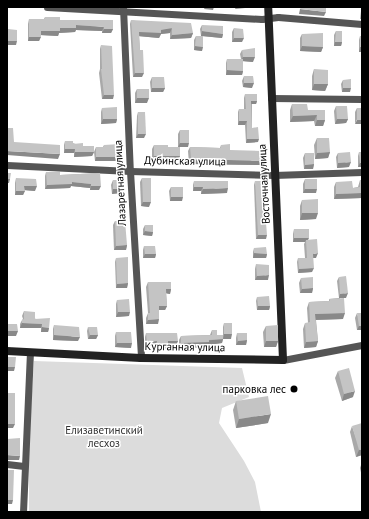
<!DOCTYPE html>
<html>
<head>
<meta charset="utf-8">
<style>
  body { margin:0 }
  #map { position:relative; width:369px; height:519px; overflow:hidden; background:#fff; font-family:"PT Sans",sans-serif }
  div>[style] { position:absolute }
  .green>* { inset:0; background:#dcdcdc }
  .street>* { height:7px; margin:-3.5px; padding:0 3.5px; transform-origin:3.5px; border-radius:3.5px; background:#555 }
  .secondary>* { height:8px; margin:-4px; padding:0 4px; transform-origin:4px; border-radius:4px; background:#222 }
  .wall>* { inset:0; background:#a9a9a9 }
  .shaded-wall>* { inset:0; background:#898989 }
  .building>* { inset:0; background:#c4c4c4 }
  .dots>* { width:11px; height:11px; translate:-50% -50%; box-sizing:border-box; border:2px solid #fff; border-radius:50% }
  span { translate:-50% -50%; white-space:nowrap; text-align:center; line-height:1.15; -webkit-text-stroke:3px #fff; paint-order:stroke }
  .street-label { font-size:11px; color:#000 }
  .poi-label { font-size:11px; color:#000 }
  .right { translate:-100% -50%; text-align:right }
  .park-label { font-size:11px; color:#333 }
  .frame { position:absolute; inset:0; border:8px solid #000; pointer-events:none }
</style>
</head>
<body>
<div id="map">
  <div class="green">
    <i style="clip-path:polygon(34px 361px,242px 368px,249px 397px,222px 408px,219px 423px,244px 461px,255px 482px,261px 512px,29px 512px,29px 437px)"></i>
  </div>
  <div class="street">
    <i style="left:47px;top:7px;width:215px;rotate:3.2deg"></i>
    <i style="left:262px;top:19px;width:16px;rotate:-7deg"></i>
    <i style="left:278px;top:17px;width:84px;rotate:4.8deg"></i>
    <i style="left:123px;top:7px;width:164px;rotate:87.6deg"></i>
    <i style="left:130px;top:171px;width:187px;rotate:86.6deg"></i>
    <i style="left:271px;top:98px;width:91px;rotate:0.6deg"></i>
    <i style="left:7px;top:165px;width:123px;rotate:2.8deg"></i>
    <i style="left:130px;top:171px;width:144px;rotate:1.6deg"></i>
    <i style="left:274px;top:175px;width:88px;rotate:-2deg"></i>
    <i style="left:283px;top:360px;width:80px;rotate:-10.8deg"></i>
    <i style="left:7px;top:464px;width:17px;rotate:7deg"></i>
    <i style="left:23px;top:512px;width:160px;rotate:-87.5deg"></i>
  </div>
  <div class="secondary">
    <i style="left:7px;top:351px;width:134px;rotate:3deg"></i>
    <i style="left:141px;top:358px;width:142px;rotate:0.8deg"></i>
    <i style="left:283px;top:360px;width:353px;rotate:-92.4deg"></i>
  </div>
  <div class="wall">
    <i style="clip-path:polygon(362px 7px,362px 19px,360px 19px,361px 11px)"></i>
    <i style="clip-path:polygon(45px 17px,60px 20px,113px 29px,111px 33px,102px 33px,102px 31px,76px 30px,75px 32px,59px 33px,58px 36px,41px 35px,39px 41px,28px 41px,28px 24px,29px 19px,44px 19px)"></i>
    <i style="clip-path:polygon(131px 20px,193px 33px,191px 38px,170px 39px,170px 33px,161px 34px,159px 38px,139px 36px,140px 50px,142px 77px,133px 77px,130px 24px)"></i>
    <i style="clip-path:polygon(202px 25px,223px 34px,222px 38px,203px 36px,202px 51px,194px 50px,194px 40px,196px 36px,201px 36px,200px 29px)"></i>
    <i style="clip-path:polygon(234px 28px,242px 42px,232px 42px,232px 32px)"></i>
    <i style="clip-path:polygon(8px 29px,16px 45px,7px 45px,7px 32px)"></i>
    <i style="clip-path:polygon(336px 31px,342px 42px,341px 46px,334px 46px,334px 35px)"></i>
    <i style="clip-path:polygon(302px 34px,323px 47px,321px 52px,300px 51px,300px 38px)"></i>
    <i style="clip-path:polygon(360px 36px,362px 36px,362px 52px,359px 52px,359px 40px)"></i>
    <i style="clip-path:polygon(101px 45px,113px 99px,102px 99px,99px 73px,100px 69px,100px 49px)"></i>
    <i style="clip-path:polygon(242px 50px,253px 62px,243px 61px,243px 71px,242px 75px,226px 75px,226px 63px,227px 59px,241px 59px,240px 54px)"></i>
    <i style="clip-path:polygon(314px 69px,328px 84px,325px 91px,312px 90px,312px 76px)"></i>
    <i style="clip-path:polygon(244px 76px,252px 88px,243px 87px,242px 81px)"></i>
    <i style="clip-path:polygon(152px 77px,165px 88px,163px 92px,151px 92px,150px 82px)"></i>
    <i style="clip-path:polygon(343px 80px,350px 92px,342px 92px,341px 84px)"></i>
    <i style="clip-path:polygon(137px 89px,147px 103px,135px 103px,135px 93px)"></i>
    <i style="clip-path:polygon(245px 94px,257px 101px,256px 104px,252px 104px,252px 128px,258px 142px,246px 143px,245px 125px,238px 125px,238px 112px,239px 109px,244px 109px,244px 98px)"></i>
    <i style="clip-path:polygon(292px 104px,308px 110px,325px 120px,323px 126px,315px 126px,314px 121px,290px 122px,290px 110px)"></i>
    <i style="clip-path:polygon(336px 106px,348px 119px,346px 123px,335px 124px,334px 111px)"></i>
    <i style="clip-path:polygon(102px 108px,117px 119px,116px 123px,101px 124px,101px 112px)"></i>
    <i style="clip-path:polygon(357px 108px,362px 108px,355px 124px,355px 112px)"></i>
    <i style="clip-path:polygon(138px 112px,144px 138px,136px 138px,137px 116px)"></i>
    <i style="clip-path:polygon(180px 130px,188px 147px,179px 147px,180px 156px,178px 160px,152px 160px,152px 149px,154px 145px,168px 147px,178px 147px,178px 134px)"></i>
    <i style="clip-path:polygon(317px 138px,330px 152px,328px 158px,315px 159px,314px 145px)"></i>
    <i style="clip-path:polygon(65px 141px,83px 146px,94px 152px,92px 156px,74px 157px,74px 153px,64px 153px,64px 145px)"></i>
    <i style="clip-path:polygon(104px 145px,121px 157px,119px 161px,95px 161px,94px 152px,96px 147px,103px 147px)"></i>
    <i style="clip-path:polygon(221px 145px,230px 150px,260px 165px,189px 164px,188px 151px,190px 147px,220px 148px)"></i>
    <i style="clip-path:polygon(359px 152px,362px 167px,358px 167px,358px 156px)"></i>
    <i style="clip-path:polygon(305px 153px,314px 164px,313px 169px,304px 169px,303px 158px)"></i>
    <i style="clip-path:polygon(338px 153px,349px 167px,337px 168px,336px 157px)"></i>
    <i style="clip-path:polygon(46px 172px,60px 175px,100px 173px,99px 190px,90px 190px,90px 188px,71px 186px,70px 188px,45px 189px,45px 176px)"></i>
    <i style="clip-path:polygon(16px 178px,35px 191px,25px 190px,23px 195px,15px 195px,15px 183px)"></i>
    <i style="clip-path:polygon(142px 178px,149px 207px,141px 206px,140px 182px)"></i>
    <i style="clip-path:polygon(305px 179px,316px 193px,303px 193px,303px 184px)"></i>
    <i style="clip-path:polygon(113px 180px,120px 193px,112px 194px,111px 185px)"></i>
    <i style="clip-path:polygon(360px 180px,362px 180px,362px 198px,334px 199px,334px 187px,336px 182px,353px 188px,358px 187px)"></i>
    <i style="clip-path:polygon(194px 181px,227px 193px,201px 194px,201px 191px,193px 191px,193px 185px)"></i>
    <i style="clip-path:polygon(255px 181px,266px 239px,256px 239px,254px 185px)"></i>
    <i style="clip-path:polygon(171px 187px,182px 201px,170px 201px,169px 191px)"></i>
    <i style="clip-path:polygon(302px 200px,316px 219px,300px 220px,300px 206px)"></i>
    <i style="clip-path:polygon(115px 221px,127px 245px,126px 250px,114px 250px,113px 225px)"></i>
    <i style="clip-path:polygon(145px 225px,153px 232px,152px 236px,143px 235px,143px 229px)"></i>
    <i style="clip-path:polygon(294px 229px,308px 240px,316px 258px,313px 258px,312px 272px,298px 273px,297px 262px,298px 258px,305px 258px,304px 244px,305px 242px,293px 242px,293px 234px)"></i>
    <i style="clip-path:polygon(144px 246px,156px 254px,155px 258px,143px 258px,143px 250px)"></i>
    <i style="clip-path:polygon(254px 248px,267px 254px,266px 258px,253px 258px,253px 252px)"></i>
    <i style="clip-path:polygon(116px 258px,128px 283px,127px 288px,116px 288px,115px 262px)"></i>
    <i style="clip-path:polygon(256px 264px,268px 280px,255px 280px,255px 269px)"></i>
    <i style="clip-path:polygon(339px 277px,346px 298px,340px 298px,343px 319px,316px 320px,318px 341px,316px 347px,304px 348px,303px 329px,305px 323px,308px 323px,307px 308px,309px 302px,329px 301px,329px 299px,339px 298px,337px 281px)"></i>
    <i style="clip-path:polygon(301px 278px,313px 288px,312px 293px,300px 293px,299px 283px)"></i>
    <i style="clip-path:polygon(148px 282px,171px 289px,170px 294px,166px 293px,167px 306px,165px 310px,159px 310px,158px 324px,146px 324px,146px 318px,148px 313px,146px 287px)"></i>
    <i style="clip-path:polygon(257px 297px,270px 306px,269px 310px,257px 310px,256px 301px)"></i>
    <i style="clip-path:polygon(117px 300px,129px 316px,116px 317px,116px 304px)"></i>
    <i style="clip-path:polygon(24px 311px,49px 328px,48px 332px,41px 332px,41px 328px,20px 328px,20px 324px,22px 320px,23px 319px,22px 316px)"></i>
    <i style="clip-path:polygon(357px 313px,362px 330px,357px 330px,355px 318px)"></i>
    <i style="clip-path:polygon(224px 323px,231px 339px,223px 339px,222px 343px,208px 345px,208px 347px,179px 348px,179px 340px,181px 336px,210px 335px,212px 330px,217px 335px,223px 335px,223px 327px)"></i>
    <i style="clip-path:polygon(54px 325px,78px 341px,53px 340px,53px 329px)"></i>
    <i style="clip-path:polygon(266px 326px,278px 341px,276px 347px,264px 347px,263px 332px)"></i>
    <i style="clip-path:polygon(88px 327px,98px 335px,96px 339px,88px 339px,87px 331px)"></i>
    <i style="clip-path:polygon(116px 332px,131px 348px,115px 347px,115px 336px)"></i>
    <i style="clip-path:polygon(146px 333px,178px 341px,176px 345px,168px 345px,167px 349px,156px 348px,155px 345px,145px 346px,145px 337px)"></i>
    <i style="clip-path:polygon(237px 333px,247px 340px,246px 345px,236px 345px,236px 338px)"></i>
    <i style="clip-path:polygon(338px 371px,353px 397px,342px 401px,335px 378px)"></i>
    <i style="clip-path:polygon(236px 401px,268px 423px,236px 428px,233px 410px)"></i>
    <i style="clip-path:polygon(352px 426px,362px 455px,356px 457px,350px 432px)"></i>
    <i style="clip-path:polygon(362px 462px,362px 477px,360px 468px)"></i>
  </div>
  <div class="shaded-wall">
    <i style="clip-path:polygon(205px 7px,214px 7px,213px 10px,204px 9px)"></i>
    <i style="clip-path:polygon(236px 7px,246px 7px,245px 8px,235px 9px)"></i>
    <i style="clip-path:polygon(300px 9px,326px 12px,324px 16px,299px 14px)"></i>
    <i style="clip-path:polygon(76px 25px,104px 27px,102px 31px,76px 30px,75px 32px,59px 33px,58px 36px,39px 35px,41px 31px)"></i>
    <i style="clip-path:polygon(172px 28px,170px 33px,161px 34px,159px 38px,137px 36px,139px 32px)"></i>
    <i style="clip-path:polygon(104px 29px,113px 29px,111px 33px,102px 33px)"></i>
    <i style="clip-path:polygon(202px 31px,223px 34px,222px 38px,201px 36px)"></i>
    <i style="clip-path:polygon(193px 33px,191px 38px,170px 39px,172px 35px)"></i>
    <i style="clip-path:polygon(29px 37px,41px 37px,39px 41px,28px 41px)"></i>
    <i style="clip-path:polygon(234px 38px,244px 38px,242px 42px,232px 42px)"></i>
    <i style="clip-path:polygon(8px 41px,17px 41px,16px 45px,7px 45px)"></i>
    <i style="clip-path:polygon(335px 42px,342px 42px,341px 46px,334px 46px)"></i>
    <i style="clip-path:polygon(195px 46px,203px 47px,202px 51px,194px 50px)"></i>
    <i style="clip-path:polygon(302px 46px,323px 47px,321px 52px,300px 51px)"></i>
    <i style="clip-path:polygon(360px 47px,362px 47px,362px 52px,359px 52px)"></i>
    <i style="clip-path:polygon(243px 57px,255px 57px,253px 62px,241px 61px)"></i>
    <i style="clip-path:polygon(227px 70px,243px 71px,242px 75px,226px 75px)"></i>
    <i style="clip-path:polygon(135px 73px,144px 73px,142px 77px,133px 77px)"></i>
    <i style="clip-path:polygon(244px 83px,254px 83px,252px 88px,243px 87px)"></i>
    <i style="clip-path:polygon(314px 84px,328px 84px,325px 91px,312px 90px)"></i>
    <i style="clip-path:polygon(152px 88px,165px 88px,163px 92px,151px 92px)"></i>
    <i style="clip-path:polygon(343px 88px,351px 88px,350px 92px,342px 92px)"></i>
    <i style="clip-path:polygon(104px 95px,114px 95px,113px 99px,102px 99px)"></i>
    <i style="clip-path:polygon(137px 98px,149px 98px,147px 103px,135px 103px)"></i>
    <i style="clip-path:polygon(251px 101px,257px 101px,256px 104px,250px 104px)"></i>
    <i style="clip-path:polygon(317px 115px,314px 121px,290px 122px,293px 116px)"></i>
    <i style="clip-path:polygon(103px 119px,117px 119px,116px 123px,101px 124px)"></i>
    <i style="clip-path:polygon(337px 119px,348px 119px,346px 123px,335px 124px)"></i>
    <i style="clip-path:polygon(317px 120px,325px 120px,323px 126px,315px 126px)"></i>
    <i style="clip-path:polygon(357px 120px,362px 120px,362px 124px,355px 124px)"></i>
    <i style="clip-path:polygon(239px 121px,247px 121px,245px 125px,238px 125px)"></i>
    <i style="clip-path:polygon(138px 134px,146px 134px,144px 138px,136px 138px)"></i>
    <i style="clip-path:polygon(247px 139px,259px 139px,258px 142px,246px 143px)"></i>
    <i style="clip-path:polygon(180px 143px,189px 143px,188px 147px,178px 147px)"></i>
    <i style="clip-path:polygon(65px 149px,75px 149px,74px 153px,64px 153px)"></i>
    <i style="clip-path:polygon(7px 151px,60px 154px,58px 159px,7px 155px)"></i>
    <i style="clip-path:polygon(75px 152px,94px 152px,92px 156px,74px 157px)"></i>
    <i style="clip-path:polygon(330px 152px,328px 158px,315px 159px,317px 153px)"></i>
    <i style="clip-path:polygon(154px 156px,180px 156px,178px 160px,152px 160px)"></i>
    <i style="clip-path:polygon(96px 157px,121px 157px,119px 161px,95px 161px)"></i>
    <i style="clip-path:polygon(191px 159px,262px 161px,260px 165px,189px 164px)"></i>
    <i style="clip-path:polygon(351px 162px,349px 167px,337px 168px,338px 163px)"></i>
    <i style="clip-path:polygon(360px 163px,362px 163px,362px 167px,358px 167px)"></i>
    <i style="clip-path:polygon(314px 164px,313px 169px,304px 169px,305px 165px)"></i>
    <i style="clip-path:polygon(7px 179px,10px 179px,9px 183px,7px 183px)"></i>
    <i style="clip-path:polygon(72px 182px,91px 184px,90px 188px,71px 186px,70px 188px,45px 189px,47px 185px)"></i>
    <i style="clip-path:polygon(24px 186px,37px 186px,35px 191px,23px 190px)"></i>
    <i style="clip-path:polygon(91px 186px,101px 186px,99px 190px,90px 190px)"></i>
    <i style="clip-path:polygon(194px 187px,203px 187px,201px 191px,193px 191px)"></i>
    <i style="clip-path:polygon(228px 188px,227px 193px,201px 194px,203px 189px)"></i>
    <i style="clip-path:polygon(113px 189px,122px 189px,120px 193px,112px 194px)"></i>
    <i style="clip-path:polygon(305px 189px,317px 189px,316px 193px,303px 193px)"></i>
    <i style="clip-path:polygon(16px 191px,25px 191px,23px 195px,15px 195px)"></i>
    <i style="clip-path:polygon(362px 193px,362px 198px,334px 199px,336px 194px)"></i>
    <i style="clip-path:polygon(171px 197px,183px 197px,182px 201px,170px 201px)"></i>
    <i style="clip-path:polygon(143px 202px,151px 202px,149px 207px,141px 206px)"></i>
    <i style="clip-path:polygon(302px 213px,318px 213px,316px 219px,300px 220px)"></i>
    <i style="clip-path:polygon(145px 231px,153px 232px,152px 236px,143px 235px)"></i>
    <i style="clip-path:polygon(258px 235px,267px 235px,266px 239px,256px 239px)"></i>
    <i style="clip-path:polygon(294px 238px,309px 238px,307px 242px,306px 240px,305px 242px,293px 242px)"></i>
    <i style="clip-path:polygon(127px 245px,126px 250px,114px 250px,116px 246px)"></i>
    <i style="clip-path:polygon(254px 253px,267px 254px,266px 258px,253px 258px)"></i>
    <i style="clip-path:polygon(318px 253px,316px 258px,311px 258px,313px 254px)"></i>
    <i style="clip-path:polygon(145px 254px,156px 254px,155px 258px,143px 258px)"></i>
    <i style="clip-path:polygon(314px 268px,312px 272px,298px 273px,299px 269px)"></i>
    <i style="clip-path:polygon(269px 275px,268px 280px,255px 280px,257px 276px)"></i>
    <i style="clip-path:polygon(128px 283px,127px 288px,116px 288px,117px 284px)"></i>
    <i style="clip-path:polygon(313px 288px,312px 293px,300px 293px,302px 289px)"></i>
    <i style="clip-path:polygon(166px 289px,171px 289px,170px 294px,164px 293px)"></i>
    <i style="clip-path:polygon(348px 293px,346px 298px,339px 298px,340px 294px)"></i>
    <i style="clip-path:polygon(159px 306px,167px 306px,165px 310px,157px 310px)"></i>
    <i style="clip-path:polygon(258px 306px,270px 306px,269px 310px,257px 310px)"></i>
    <i style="clip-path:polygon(118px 312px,130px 312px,129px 316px,116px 317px)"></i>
    <i style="clip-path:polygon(345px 313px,343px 319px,313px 320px,315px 314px)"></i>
    <i style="clip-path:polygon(159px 319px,158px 324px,146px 324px,148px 320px)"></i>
    <i style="clip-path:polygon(22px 323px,42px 324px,41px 328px,20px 328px)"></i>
    <i style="clip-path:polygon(359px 326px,362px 326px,362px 330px,357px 330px)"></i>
    <i style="clip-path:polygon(42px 327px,49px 328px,48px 332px,41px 332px)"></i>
    <i style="clip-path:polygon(7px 331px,18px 331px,16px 336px,7px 336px)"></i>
    <i style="clip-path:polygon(224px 334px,232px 334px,231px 339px,223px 339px)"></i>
    <i style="clip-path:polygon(54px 335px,80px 337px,78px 341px,53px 340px)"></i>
    <i style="clip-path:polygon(90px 335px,98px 335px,96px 339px,88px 339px)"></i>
    <i style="clip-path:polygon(223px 339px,222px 343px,208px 345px,208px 347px,179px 348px,181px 343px)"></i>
    <i style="clip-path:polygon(247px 340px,246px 345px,236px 345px,238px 341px)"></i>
    <i style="clip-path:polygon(157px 341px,155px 345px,145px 346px,147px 342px)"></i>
    <i style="clip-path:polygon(168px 341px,178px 341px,176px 345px,168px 345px,167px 349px,156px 348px,157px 344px)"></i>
    <i style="clip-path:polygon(266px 341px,278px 341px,276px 347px,264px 347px)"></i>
    <i style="clip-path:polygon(318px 341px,316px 347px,304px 348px,306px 342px)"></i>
    <i style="clip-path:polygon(117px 343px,132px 343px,131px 348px,115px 347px)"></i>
    <i style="clip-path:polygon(7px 367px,15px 367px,14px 371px,7px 371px)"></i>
    <i style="clip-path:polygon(355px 391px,353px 397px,342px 401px,344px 394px)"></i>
    <i style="clip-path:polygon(271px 414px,268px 423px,236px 428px,239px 419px)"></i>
    <i style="clip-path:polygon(7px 424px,15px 424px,13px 428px,7px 428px)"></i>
    <i style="clip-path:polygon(362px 449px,362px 455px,356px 457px,359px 450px)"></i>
    <i style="clip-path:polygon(7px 455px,20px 456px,19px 460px,7px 460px)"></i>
    <i style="clip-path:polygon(7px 500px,13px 500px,12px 504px,7px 504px)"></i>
  </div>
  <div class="building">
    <i style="clip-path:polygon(301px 7px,326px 7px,326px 12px,300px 9px)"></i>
    <i style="clip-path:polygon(45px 17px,60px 17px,60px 20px,113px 20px,113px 29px,104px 29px,104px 27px,76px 25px,76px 28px,60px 28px,60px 31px,41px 31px,41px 37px,29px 37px,29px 19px,45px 19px)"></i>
    <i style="clip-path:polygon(131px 20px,191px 23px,193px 33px,172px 35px,172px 28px,161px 30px,161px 33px,139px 32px,140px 50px,143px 50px,144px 73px,135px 73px)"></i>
    <i style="clip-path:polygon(202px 25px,223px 26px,223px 34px,202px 31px)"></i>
    <i style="clip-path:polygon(234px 28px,243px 29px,244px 38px,234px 38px)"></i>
    <i style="clip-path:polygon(8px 29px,17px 30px,17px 41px,8px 41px)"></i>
    <i style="clip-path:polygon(336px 31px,342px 31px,342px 42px,335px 42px)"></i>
    <i style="clip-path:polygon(323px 33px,323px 47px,302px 46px,302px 34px)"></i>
    <i style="clip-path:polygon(196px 36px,203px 36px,203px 47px,195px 46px)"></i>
    <i style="clip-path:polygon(360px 36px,362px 36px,362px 47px,360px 47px)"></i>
    <i style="clip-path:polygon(101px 45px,112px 46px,114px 95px,104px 95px,101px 69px,102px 69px)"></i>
    <i style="clip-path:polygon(255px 48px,255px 57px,243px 57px,242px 50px)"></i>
    <i style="clip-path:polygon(227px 59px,243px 59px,243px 71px,227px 70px)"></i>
    <i style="clip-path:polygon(314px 69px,328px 70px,328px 84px,314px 84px)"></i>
    <i style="clip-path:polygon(244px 76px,253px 76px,254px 83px,244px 83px)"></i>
    <i style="clip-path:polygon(152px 77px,164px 77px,165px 88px,152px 88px)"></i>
    <i style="clip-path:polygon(351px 79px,351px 88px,343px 88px,343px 80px)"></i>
    <i style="clip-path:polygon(137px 89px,149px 89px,149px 98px,137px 98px)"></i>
    <i style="clip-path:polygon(245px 94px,257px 94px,257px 101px,251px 101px,252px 128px,258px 127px,259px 139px,247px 139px,247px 121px,239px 121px,239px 109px,246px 109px)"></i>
    <i style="clip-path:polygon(292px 104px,307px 104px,308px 110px,325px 110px,325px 120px,317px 120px,317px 115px,293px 116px)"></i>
    <i style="clip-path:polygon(336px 106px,347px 106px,348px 119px,337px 119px)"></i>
    <i style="clip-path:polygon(117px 107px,117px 119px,103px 119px,102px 108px)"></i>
    <i style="clip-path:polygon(357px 108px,362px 108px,362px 120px,357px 120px)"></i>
    <i style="clip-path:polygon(138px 112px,145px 112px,146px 134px,138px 134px)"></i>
    <i style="clip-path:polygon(7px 128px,13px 128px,14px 142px,60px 145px,60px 154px,7px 151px)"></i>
    <i style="clip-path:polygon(180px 130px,189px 130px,189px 143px,180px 143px)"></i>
    <i style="clip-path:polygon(317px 138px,329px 138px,330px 152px,317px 153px)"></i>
    <i style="clip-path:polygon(65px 141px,73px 141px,73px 144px,83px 143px,83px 146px,94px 146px,94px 152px,75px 152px,75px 149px,65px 149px)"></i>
    <i style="clip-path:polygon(120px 144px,121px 157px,96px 157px,96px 147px,104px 147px,104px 145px)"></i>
    <i style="clip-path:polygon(230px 144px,230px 150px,261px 151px,262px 161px,191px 159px,190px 147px,221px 148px,221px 145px)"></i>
    <i style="clip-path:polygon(154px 145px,168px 145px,168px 147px,180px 147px,180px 156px,154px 156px)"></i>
    <i style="clip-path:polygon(350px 152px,351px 162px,338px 163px,338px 153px)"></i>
    <i style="clip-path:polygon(359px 152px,362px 152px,362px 163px,360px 163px)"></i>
    <i style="clip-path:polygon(305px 153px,314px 153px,314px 164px,305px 165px)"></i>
    <i style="clip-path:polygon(46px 172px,60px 172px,60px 175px,100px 173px,101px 186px,91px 186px,91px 184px,72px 182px,72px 184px,47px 185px)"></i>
    <i style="clip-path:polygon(7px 173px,11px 173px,10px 179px,7px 179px)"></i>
    <i style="clip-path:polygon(16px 178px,36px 179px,37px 186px,24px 186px,25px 191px,16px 191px)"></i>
    <i style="clip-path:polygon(142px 178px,151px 178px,151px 202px,143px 202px)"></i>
    <i style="clip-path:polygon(305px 179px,317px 179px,317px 189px,305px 189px)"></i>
    <i style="clip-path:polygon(113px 180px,121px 180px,122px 189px,113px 189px)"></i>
    <i style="clip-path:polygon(360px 180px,362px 180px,362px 193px,336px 194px,336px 182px,352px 181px,353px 188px,360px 187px)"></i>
    <i style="clip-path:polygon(194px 181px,228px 181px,228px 188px,203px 189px,203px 187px,194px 187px)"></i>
    <i style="clip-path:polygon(255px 181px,262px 181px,264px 210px,265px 210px,267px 235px,258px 235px)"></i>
    <i style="clip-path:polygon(171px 187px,183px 187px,183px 197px,171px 197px)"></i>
    <i style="clip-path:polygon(318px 199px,318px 213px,302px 213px,302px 200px)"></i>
    <i style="clip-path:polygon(115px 221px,125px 221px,127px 245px,116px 246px)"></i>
    <i style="clip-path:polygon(145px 225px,153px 225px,153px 232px,145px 231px)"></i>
    <i style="clip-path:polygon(294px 229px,309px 229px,309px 238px,294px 238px)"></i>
    <i style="clip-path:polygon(317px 239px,318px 253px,313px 254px,314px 268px,299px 269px,298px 258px,307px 258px,306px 240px)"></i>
    <i style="clip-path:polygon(144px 246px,155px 246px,156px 254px,145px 254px)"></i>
    <i style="clip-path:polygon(266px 247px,267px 254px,254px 253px,254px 248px)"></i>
    <i style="clip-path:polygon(128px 257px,128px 283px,117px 284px,116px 258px)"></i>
    <i style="clip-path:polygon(256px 264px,269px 265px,269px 275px,257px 276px)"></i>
    <i style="clip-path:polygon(346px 276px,348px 293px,340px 294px,339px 277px)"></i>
    <i style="clip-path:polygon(313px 277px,313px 288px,302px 289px,301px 278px)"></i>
    <i style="clip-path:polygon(148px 282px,171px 282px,171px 289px,166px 289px,167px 306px,159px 306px,159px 319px,148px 320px,148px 313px,150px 313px)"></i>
    <i style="clip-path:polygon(269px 296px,270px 306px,258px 306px,257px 297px)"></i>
    <i style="clip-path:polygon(344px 298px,345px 313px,315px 314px,318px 341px,306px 342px,305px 323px,310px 322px,309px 302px,330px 301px,329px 299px)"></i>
    <i style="clip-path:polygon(129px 299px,130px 312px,118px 312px,117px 300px)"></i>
    <i style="clip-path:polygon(24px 311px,35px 312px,35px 319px,50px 318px,49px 328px,42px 327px,42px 324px,22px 323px,22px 320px,24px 319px)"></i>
    <i style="clip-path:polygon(357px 313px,362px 313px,362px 326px,359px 326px)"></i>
    <i style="clip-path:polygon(224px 323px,232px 323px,232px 334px,224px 334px)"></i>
    <i style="clip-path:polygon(7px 324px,17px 324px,18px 331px,7px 331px)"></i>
    <i style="clip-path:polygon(54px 325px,79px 327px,80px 337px,54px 335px)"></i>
    <i style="clip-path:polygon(278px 325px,278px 341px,266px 341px,266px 326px)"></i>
    <i style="clip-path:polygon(88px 327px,97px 327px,98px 335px,90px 335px)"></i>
    <i style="clip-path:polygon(212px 330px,217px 330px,217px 335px,223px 335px,223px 339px,209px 340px,209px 342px,181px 343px,181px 336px,212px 335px)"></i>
    <i style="clip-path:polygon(116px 332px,131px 332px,132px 343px,117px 343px)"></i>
    <i style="clip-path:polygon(146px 333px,177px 333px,178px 341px,168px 341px,168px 344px,157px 344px,157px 341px,147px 342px)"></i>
    <i style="clip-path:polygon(237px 333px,247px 333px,247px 340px,238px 341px)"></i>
    <i style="clip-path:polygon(7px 357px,16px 357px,15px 367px,7px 367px)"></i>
    <i style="clip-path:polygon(349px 368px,355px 391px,344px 394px,338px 371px)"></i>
    <i style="clip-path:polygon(7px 393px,15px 393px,15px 424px,7px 424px)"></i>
    <i style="clip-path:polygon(268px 396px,271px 414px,239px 419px,236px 401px)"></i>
    <i style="clip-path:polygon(362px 423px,362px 449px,359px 450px,352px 426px)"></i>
    <i style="clip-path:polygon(20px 438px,20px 456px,7px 455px,7px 439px)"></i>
    <i style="clip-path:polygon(7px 470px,14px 470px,13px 500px,7px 500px)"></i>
  </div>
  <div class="dots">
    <i style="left:294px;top:389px;background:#000"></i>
  </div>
  <div class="street-label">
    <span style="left:185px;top:161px;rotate:1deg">Дубинская улица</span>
    <span style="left:120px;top:183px;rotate:-93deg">Лазаретная улица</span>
    <span style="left:264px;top:184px;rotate:-93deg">Восточная улица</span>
    <span style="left:185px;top:347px;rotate:1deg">Курганная улица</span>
  </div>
  <div class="poi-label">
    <span class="right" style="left:286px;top:389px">парковка лес</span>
  </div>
  <div class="park-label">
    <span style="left:104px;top:437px">Елизаветинский<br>лесхоз</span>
  </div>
  <div class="frame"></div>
</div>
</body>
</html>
